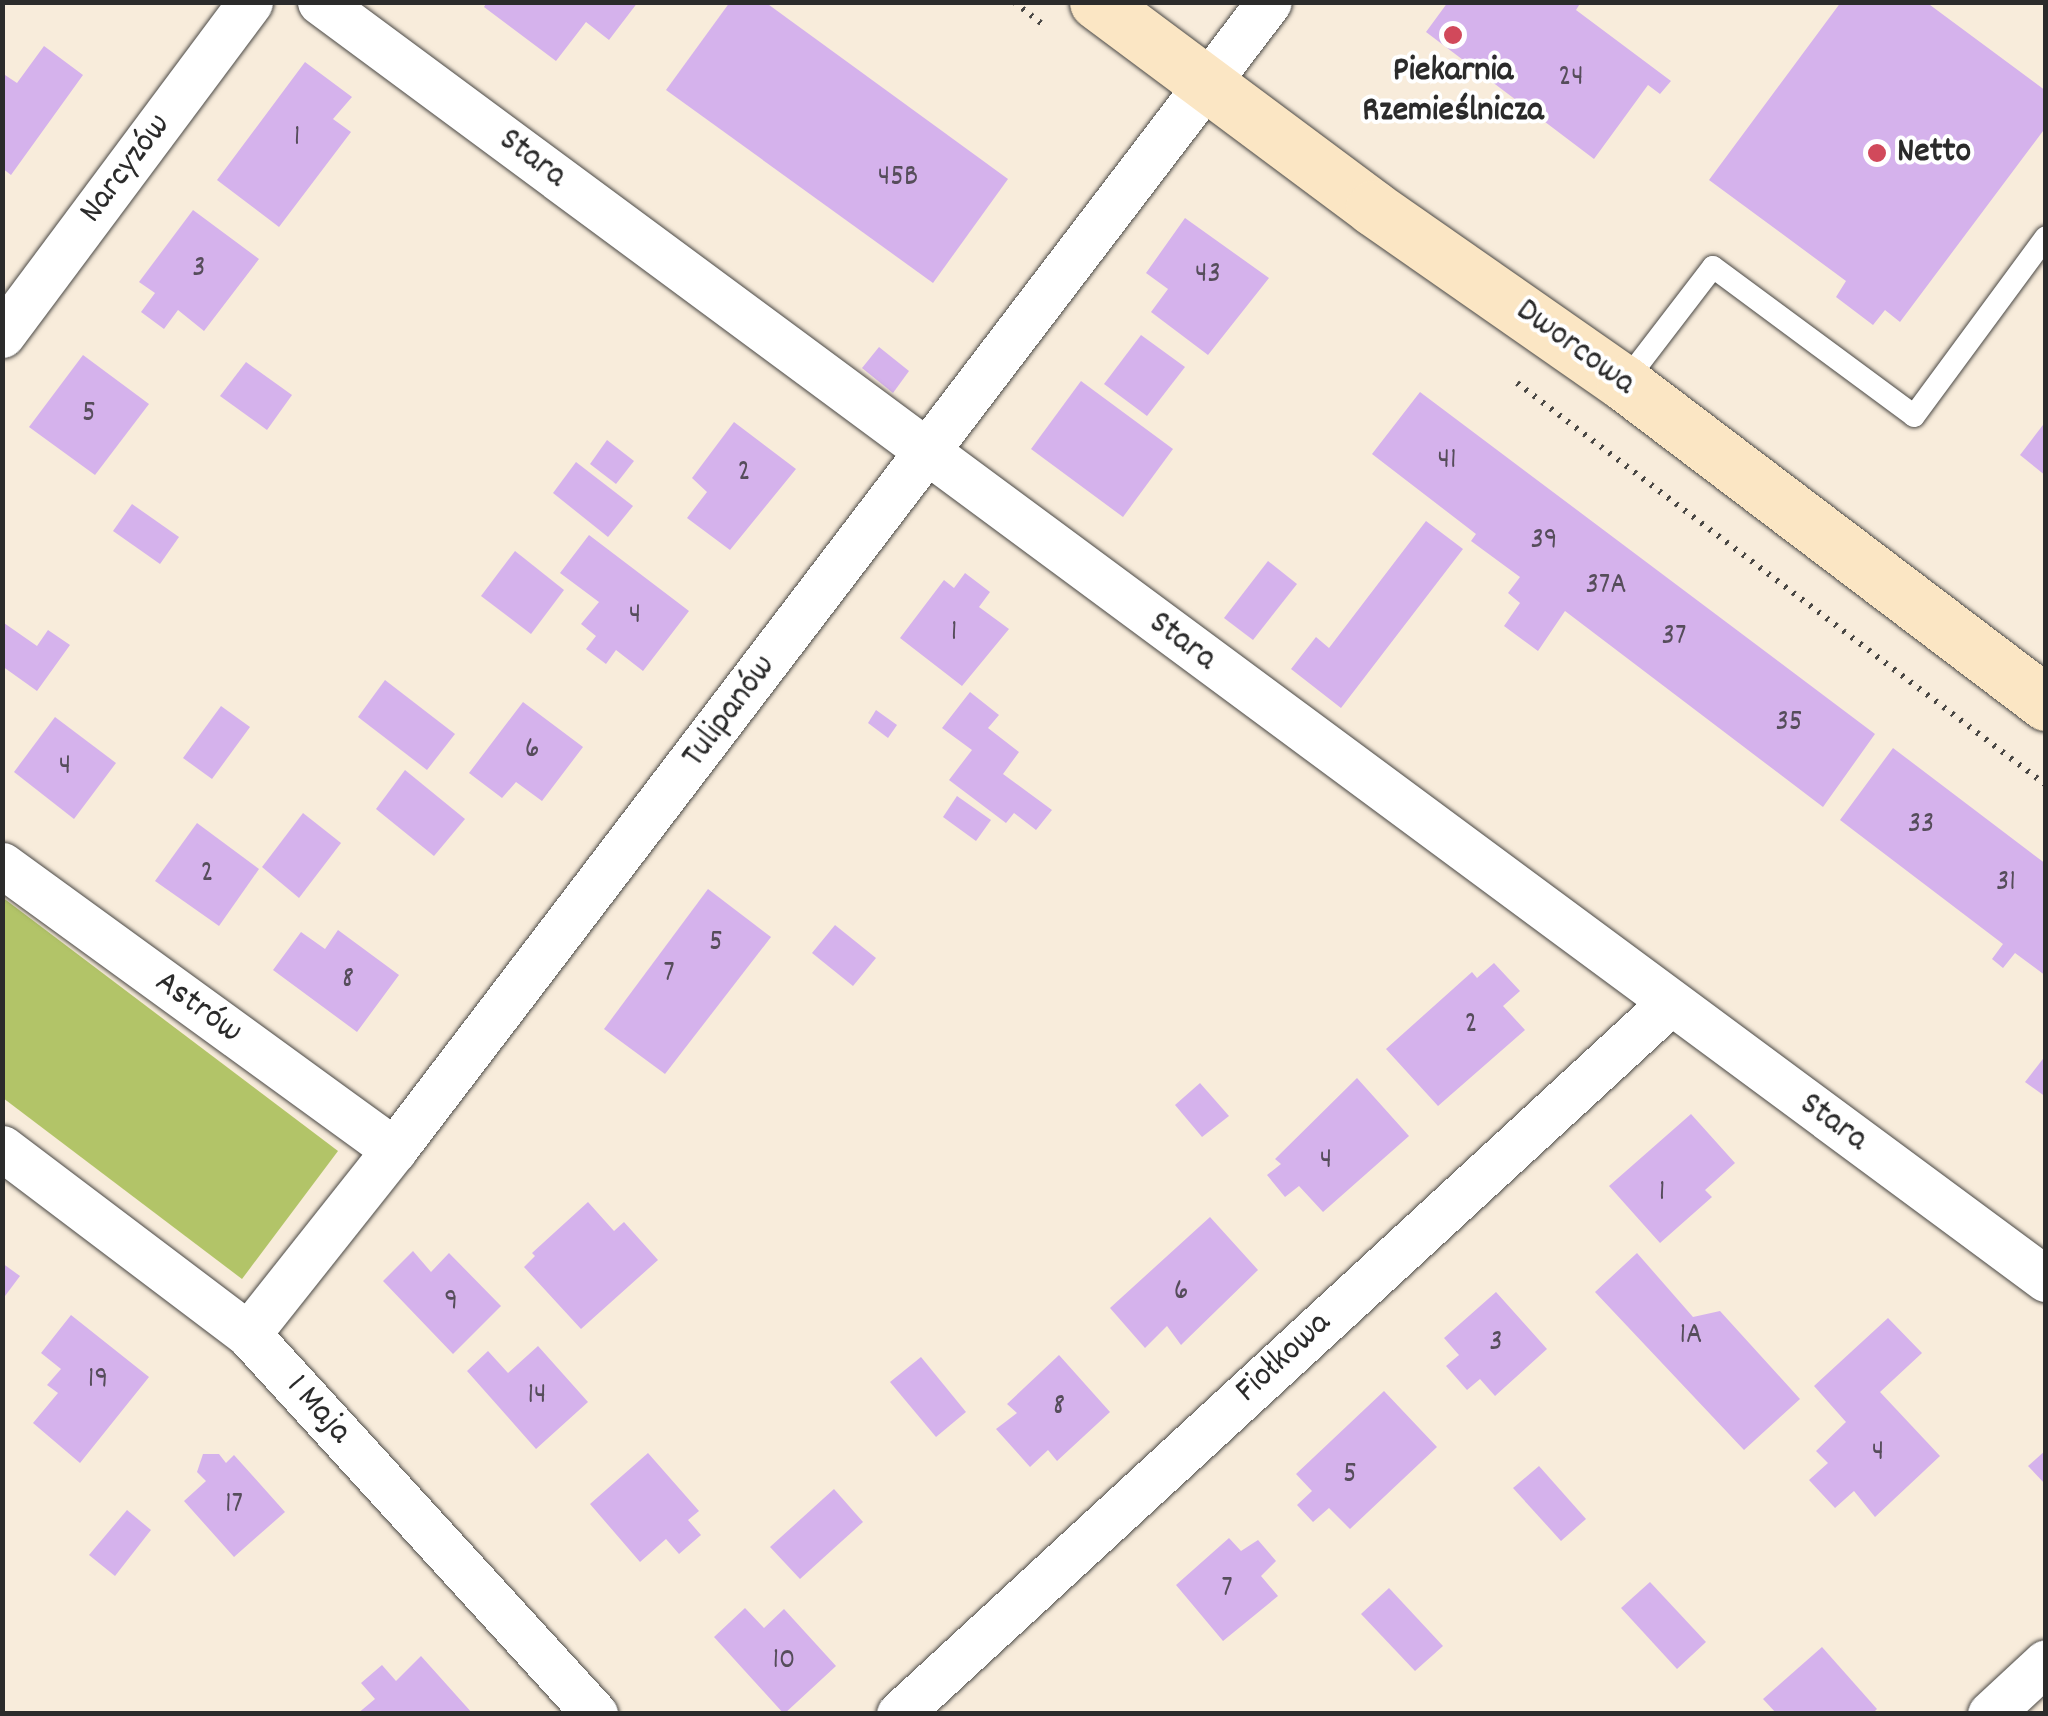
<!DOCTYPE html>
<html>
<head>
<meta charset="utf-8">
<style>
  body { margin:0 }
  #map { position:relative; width:2048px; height:1716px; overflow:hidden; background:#f8ecdb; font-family:Dekko,sans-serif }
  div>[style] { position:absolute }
  .green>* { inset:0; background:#b2c468 }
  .building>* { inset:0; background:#d5b2ec }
  .path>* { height:6px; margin-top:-3px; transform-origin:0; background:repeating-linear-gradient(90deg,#4a4845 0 2.5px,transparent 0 10.5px) }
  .roads { filter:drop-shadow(0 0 2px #4a4845) drop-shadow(0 0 2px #4a4845) }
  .lane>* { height:22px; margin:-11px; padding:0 11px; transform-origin:11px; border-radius:11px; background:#fff }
  .street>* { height:45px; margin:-22.5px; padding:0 22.5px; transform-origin:22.5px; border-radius:22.5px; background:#fff }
  .secondary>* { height:55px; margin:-27.5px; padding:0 27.5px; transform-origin:27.5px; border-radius:27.5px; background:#fbe6c4 }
  .dots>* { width:28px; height:28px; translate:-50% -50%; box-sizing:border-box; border:5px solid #fff; border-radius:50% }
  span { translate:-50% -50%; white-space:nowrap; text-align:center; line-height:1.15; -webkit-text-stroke:8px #fff; paint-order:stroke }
  .number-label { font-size:30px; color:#564d5b }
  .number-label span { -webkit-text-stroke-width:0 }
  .poi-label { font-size:35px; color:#2b2b2b; font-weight:700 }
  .left { translate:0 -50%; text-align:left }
  .street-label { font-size:35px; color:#2b2b2b }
  .frame { position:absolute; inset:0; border:5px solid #2b2b2b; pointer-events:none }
</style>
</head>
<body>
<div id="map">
  <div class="green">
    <i style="clip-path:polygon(2px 897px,338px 1151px,242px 1279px,3px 1098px)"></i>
  </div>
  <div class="building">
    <i style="clip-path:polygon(487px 2px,638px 2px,609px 40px,586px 22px,556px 61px,484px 7px)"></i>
    <i style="clip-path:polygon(730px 2px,765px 2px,1008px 179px,933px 283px,666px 90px)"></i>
    <i style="clip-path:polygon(1448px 2px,1581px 2px,1576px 10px,1671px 81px,1660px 94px,1648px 85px,1594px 159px,1426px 32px)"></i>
    <i style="clip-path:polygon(1841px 2px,1926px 2px,2046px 91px,2046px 127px,1900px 322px,1885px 310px,1873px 325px,1836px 297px,1846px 281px,1709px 180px)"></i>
    <i style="clip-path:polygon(44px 46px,83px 75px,11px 175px,2px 168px,2px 73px,17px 83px)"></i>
    <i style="clip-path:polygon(305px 62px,352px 97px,333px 119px,351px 132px,279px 227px,217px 180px)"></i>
    <i style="clip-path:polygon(193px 210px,259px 259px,204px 331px,178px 310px,164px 329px,141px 312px,155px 293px,139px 282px)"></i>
    <i style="clip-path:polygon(1185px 218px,1269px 278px,1208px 355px,1151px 312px,1168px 289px,1146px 273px)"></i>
    <i style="clip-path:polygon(1141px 335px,1185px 367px,1147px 416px,1104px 384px)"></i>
    <i style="clip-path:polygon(879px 347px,909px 371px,893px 393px,862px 368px)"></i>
    <i style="clip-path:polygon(83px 355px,149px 404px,95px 475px,29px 427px)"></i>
    <i style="clip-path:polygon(246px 362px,292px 395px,267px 430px,220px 396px)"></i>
    <i style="clip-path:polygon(1081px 381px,1173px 449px,1123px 517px,1031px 449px)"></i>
    <i style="clip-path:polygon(1420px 392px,1875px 734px,1823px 807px,1565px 611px,1538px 651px,1504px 626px,1520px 603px,1508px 593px,1520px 577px,1471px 541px,1476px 534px,1372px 454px)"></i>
    <i style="clip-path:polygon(2046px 421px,2046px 476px,2020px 455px)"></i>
    <i style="clip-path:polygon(734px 422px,796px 469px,730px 550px,687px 518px,707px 492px,692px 478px)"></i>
    <i style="clip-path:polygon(607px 440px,634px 461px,616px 484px,590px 464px)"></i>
    <i style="clip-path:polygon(576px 462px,633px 506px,608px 537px,553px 493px)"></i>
    <i style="clip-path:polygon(132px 504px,179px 537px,160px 564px,113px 531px)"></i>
    <i style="clip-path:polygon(1426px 521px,1463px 549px,1341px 708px,1291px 669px,1316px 637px,1329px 648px)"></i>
    <i style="clip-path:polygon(589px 535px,689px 611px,643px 671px,616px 650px,606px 664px,586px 649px,596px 636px,581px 624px,599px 602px,560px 573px)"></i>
    <i style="clip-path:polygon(515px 551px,564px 590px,531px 634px,481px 596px)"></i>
    <i style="clip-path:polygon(1268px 561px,1297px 584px,1253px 640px,1224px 618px)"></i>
    <i style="clip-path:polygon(965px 573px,990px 592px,979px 607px,1009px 629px,962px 686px,900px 638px,944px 580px,954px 588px)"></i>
    <i style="clip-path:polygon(4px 623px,37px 646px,48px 630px,70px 645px,37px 691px,2px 666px)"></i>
    <i style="clip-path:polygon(385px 680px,455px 734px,427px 770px,358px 717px)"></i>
    <i style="clip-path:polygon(970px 692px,999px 715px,988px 728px,1019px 752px,1003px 774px,1052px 810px,1036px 830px,1014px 813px,1006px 823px,949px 780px,972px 750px,942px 728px)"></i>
    <i style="clip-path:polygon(523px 702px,583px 747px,542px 801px,516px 782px,502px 798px,469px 773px)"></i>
    <i style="clip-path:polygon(221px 706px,250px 727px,212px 779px,183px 758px)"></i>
    <i style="clip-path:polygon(876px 710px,897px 725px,888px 738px,868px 723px)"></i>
    <i style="clip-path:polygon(55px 717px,116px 763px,74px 819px,14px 772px)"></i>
    <i style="clip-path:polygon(1893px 748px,2046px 864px,2046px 976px,2015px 953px,2003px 968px,1992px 959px,2003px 944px,1840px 820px)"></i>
    <i style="clip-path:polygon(405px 770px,465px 819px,434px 856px,376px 809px)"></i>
    <i style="clip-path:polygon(957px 796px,991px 820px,976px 841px,943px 817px)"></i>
    <i style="clip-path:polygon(303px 813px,341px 843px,299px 898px,262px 867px)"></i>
    <i style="clip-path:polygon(197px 823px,259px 869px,219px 926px,155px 881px)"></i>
    <i style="clip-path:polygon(708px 889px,771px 937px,665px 1074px,604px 1029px)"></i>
    <i style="clip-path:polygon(835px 925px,876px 958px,853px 986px,812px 953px)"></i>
    <i style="clip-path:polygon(338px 930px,399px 975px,357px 1032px,273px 970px,301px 932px,325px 949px)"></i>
    <i style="clip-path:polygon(1494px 963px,1520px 991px,1503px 1006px,1525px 1030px,1438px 1106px,1386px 1049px,1472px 972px,1477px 978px)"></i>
    <i style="clip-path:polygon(2046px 1055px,2046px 1097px,2025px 1082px)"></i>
    <i style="clip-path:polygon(1357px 1078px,1409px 1136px,1323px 1212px,1299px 1186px,1285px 1197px,1267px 1175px,1281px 1164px,1275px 1159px)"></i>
    <i style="clip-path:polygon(1200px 1083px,1229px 1116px,1202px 1137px,1175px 1105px)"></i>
    <i style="clip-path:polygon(1691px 1114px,1735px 1163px,1705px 1190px,1712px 1197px,1660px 1243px,1609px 1186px)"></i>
    <i style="clip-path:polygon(588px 1202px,614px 1231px,624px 1222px,658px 1260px,581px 1329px,524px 1267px,535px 1256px,532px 1253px)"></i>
    <i style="clip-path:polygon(1210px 1217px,1258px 1270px,1181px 1345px,1167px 1326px,1145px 1348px,1110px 1308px)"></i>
    <i style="clip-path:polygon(413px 1251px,431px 1272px,449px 1253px,501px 1306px,453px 1354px,383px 1281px)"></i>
    <i style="clip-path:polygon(1637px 1253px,1693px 1317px,1720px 1311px,1800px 1399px,1744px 1450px,1595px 1292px)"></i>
    <i style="clip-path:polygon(2px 1263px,20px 1276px,2px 1300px)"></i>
    <i style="clip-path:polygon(1496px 1292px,1547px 1349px,1495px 1396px,1480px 1379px,1467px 1390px,1446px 1366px,1459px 1355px,1444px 1338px)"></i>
    <i style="clip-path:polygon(71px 1315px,149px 1377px,80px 1463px,33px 1423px,58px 1393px,47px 1385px,61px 1369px,41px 1353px)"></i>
    <i style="clip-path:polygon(1888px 1318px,1922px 1353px,1880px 1392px,1940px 1456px,1875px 1517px,1854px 1491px,1835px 1508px,1809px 1480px,1828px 1463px,1816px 1451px,1846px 1422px,1814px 1386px)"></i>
    <i style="clip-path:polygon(538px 1346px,588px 1402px,536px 1449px,467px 1371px,488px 1351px,508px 1373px)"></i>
    <i style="clip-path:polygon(1059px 1355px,1110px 1412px,1057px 1461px,1048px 1450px,1030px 1467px,996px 1429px,1017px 1413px,1007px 1404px)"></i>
    <i style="clip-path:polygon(921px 1357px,966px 1412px,936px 1437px,890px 1382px)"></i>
    <i style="clip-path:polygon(1384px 1391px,1437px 1447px,1350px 1529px,1329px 1508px,1313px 1522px,1297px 1505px,1312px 1491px,1296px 1474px)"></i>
    <i style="clip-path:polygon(2046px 1450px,2046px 1485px,2028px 1466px)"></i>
    <i style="clip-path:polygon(648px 1453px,699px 1511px,688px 1520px,701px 1535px,679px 1554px,666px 1539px,640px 1562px,590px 1504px)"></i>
    <i style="clip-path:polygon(203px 1454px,219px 1454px,226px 1463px,234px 1455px,285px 1512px,234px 1557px,184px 1501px,206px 1481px,197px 1472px)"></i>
    <i style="clip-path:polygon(1539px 1466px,1586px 1519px,1561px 1541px,1513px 1488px)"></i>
    <i style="clip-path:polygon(834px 1489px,863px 1522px,800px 1579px,770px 1547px)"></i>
    <i style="clip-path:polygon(127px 1510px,151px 1530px,115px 1576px,89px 1555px)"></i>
    <i style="clip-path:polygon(1229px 1538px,1241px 1551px,1258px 1540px,1276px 1561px,1261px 1576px,1278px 1596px,1223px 1641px,1176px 1585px)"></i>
    <i style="clip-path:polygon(1650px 1582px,1706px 1642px,1677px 1669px,1621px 1608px)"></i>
    <i style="clip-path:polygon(1389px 1588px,1443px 1646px,1415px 1671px,1361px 1614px)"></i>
    <i style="clip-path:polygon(745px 1608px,764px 1628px,784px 1609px,836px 1666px,784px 1714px,714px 1637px)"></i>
    <i style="clip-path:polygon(1822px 1647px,1877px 1709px,1872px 1714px,1777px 1714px,1763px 1699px)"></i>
    <i style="clip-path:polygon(421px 1656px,473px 1714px,357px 1714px,375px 1699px,361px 1683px,382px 1665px,396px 1681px)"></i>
  </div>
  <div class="path">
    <i style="left:1014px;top:2px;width:39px;rotate:38deg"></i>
    <i style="left:1517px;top:383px;width:664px;rotate:37.23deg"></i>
  </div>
  <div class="roads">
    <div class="lane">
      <i style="left:1624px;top:383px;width:146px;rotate:-52.5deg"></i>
      <i style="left:1713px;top:267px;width:250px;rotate:36.5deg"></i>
      <i style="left:1914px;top:416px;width:222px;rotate:-53.6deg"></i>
    </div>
    <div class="street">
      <i style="left:320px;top:2px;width:2147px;rotate:36.5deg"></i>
      <i style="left:2px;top:335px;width:415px;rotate:-53.3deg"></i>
      <i style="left:2px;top:865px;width:485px;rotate:36deg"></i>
      <i style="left:2px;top:1148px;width:308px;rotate:37.1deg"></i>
      <i style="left:248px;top:1334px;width:515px;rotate:47.6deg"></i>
      <i style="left:248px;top:1334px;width:235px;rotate:-51.6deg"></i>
      <i style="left:394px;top:1150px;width:1443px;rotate:-52.69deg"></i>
      <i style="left:899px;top:1714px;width:1049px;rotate:-42.68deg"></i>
      <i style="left:1990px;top:1714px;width:76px;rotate:-42.9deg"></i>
    </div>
    <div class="secondary">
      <i style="left:1097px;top:2px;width:344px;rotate:36.7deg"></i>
      <i style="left:1373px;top:208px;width:306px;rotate:34.9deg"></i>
      <i style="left:1624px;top:383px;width:530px;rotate:37.17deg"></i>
    </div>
  </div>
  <div class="dots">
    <i style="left:1453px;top:35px;background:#d1495b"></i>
    <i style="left:1877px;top:153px;background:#d1495b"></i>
  </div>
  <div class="number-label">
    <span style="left:1571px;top:79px">24</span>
    <span style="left:297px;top:139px">1</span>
    <span style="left:898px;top:179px">45B</span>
    <span style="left:199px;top:270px">3</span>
    <span style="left:1208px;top:276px">43</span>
    <span style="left:89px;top:415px">5</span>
    <span style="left:1447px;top:462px">41</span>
    <span style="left:744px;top:474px">2</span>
    <span style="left:1544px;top:542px">39</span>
    <span style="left:1606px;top:587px">37A</span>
    <span style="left:635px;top:617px">4</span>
    <span style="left:954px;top:634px">1</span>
    <span style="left:1674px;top:638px">37</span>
    <span style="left:1789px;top:724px">35</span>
    <span style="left:532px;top:751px">6</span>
    <span style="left:65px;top:768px">4</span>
    <span style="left:1921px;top:826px">33</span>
    <span style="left:207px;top:875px">2</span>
    <span style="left:2006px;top:884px">31</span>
    <span style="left:716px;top:944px">5</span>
    <span style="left:669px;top:975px">7</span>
    <span style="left:348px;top:981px">8</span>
    <span style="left:1471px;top:1026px">2</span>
    <span style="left:1326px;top:1162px">4</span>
    <span style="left:1662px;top:1194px">1</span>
    <span style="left:1181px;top:1293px">6</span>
    <span style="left:451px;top:1303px">9</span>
    <span style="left:1691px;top:1337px">1A</span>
    <span style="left:1496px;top:1344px">3</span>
    <span style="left:98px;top:1381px">19</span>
    <span style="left:537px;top:1397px">14</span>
    <span style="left:1059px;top:1408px">8</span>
    <span style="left:1878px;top:1454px">4</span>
    <span style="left:1350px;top:1476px">5</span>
    <span style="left:234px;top:1506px">17</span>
    <span style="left:1227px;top:1590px">7</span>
    <span style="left:784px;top:1662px">10</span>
  </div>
  <div class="poi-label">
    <span style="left:1453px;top:92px">Piekarnia<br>Rzemieślnicza</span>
    <span class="left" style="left:1897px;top:153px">Netto</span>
  </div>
  <div class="street-label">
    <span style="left:532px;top:159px;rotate:37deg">Stara</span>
    <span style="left:126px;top:169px;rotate:-53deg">Narcyzów</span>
    <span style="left:1575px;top:348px;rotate:36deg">Dworcowa</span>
    <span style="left:1182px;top:642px;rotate:37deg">Stara</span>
    <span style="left:730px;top:712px;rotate:-53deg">Tulipanów</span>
    <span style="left:198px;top:1008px;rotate:36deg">Astrów</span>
    <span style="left:1833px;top:1123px;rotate:36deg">Stara</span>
    <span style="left:1284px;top:1358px;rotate:-43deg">Fiołkowa</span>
    <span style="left:318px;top:1410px;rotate:48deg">1 Maja</span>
  </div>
  <div class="frame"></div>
</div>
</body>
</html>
